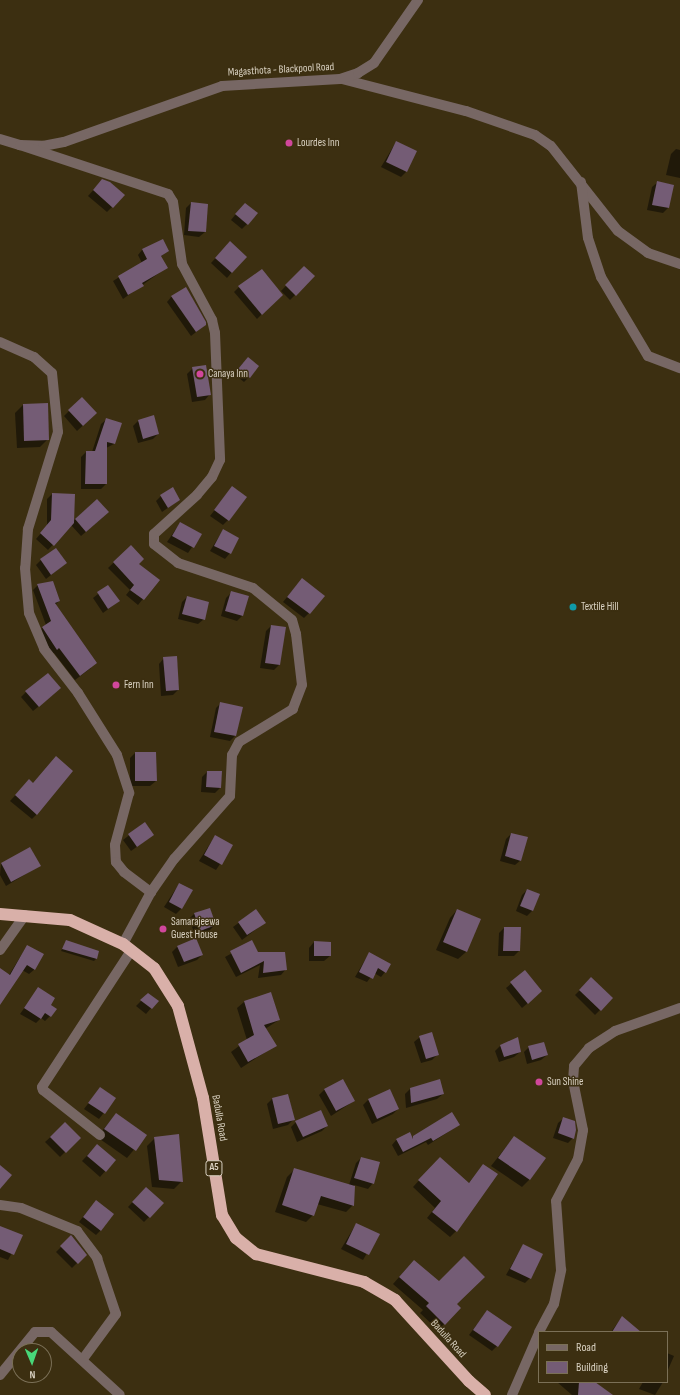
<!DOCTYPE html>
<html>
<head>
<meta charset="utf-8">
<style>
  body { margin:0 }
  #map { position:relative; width:680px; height:1395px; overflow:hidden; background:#3c2f11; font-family:"Sofia Sans Condensed",sans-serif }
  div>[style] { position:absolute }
  .shadow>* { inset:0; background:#0007 }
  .building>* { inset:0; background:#745c75 }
  .minor>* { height:10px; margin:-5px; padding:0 5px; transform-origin:5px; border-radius:5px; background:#776764 }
  .highway>* { height:12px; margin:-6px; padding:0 6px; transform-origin:6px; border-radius:6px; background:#d9b0a9 }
  .dots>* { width:11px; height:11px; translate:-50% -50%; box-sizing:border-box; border:2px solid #3c2f11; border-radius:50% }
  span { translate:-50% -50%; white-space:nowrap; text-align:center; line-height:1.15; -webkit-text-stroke:3px #3c2f11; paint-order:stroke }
  .shield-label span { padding:1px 3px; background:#3c2f11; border:1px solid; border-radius:3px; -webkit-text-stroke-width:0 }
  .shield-label { font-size:10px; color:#d9d1c1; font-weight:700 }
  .street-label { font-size:11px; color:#d9d1c1 }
  .poi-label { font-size:11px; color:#d9d1c1 }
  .left { translate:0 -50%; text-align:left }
  .legend { position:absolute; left:538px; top:1331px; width:130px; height:52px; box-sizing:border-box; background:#3c2f11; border:1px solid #7b7057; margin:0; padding:5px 7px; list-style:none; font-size:12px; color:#d9d1c1 }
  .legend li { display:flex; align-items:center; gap:8px; height:20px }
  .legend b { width:20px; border:1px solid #7b7057 }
  .north { position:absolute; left:12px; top:1343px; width:40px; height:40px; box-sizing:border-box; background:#3c2f11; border:1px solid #7b7057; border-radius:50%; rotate:178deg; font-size:11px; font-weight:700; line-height:16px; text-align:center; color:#d9d1c1 }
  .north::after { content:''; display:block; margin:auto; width:14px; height:18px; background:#48d779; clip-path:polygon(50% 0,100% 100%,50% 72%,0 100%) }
</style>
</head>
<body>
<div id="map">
  <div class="shadow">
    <i style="clip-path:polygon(396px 142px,406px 172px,401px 177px,381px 167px)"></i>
    <i style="clip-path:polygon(676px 149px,680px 150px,680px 178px,666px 175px,671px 154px)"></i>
    <i style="clip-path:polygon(658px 182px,673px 185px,668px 208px,663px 213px,647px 210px,652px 187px)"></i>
    <i style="clip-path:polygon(97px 186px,112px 207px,107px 212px,88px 196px)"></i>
    <i style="clip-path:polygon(191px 203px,205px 232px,199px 237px,184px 235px,186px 208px)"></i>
    <i style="clip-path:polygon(240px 209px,247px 224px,242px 229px,231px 220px)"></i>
    <i style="clip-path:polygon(163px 241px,168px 251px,160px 257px,166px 268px,123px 299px,113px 281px,142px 263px,138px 255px,142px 250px)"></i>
    <i style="clip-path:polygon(225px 248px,232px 272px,227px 278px,211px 263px)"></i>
    <i style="clip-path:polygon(304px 267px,314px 276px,290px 300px,281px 291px)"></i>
    <i style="clip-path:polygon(239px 287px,281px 295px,257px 319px,234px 292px)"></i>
    <i style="clip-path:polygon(172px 296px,205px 325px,191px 336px,167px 302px)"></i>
    <i style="clip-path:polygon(243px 363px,249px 377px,244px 382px,234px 374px)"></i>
    <i style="clip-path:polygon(193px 368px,210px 394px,205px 400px,192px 402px,187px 374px)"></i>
    <i style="clip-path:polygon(82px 398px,91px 418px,77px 431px,64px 416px)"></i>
    <i style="clip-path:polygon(23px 405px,48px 439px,40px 447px,17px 448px,15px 413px)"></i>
    <i style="clip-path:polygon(107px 419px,121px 424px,114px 444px,106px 448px,106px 484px,101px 489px,81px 489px,81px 457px,86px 452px,92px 452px,101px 424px)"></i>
    <i style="clip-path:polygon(138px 421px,158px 434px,153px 439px,138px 443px,133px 426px)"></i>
    <i style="clip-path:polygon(232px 488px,228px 520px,223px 525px,210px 516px)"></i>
    <i style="clip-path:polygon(52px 494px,73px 521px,97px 500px,103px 517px,81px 536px,71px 525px,48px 550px,36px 539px,47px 526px,47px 499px)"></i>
    <i style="clip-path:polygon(161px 496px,179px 500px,162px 512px,156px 501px)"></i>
    <i style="clip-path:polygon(180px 523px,201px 534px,188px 553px,167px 542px)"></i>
    <i style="clip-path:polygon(223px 530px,230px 553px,225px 559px,210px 551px)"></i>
    <i style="clip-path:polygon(131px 546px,138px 564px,158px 580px,138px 605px,126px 595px,130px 590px,108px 568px)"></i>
    <i style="clip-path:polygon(41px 560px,66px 563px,46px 579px,36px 565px)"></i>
    <i style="clip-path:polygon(38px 585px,59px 601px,55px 605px,91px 668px,75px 680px,54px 653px,52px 654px,37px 633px,46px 625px,33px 590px)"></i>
    <i style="clip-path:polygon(297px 585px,309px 613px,304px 618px,283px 602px)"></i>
    <i style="clip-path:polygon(108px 586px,119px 601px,103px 613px,93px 598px)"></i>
    <i style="clip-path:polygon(232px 592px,242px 616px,237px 621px,221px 616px,226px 598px)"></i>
    <i style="clip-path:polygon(187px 597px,204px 619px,198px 624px,178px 619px,182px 602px)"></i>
    <i style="clip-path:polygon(271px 626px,285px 628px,279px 665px,274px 670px,260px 668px,266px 631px)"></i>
    <i style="clip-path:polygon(164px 658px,178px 690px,173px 695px,161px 696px,159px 664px)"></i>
    <i style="clip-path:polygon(26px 692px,55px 693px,33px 711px,21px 697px)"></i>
    <i style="clip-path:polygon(221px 703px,242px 708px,235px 736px,230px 741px,210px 737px,216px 708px)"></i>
    <i style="clip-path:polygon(135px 753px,156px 781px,150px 786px,130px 786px,130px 758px)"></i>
    <i style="clip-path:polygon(207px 772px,220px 788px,215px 793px,201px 792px,202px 777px)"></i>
    <i style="clip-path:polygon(24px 786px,37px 814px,32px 819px,10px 801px)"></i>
    <i style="clip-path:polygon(145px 823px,153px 835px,131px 851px,123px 840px)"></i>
    <i style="clip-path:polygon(511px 834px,521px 860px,515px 865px,500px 861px,506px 839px)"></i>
    <i style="clip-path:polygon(215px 836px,232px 846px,216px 870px,199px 861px)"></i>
    <i style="clip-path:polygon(1px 863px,39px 866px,6px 886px,0 875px)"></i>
    <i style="clip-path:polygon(179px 884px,182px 908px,176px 914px,164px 907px)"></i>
    <i style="clip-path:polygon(527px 890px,533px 910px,527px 916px,516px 911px,522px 895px)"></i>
    <i style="clip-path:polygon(210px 909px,215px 925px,210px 930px,195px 935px,189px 919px,194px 914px)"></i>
    <i style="clip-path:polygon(256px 910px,264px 923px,242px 940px,233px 927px)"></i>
    <i style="clip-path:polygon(457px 910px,466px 952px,458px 959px,436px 950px,450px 918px)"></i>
    <i style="clip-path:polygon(504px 928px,519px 951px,514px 956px,498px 956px,499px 933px)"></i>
    <i style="clip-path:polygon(67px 941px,98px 952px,96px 959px,94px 961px,61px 951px)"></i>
    <i style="clip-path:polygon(252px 942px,257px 953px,286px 969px,281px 975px,258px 978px,260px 965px,236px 977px,225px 957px)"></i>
    <i style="clip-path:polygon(314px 942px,330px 956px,324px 961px,309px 961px,309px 948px)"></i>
    <i style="clip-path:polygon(27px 946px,35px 969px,29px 974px,22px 970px,0 1002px,0 970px,9px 975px)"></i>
    <i style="clip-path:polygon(178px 946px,202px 955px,197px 960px,178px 967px,172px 952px)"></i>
    <i style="clip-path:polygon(369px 953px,385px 972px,381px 977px,374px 973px,367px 982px,355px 977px)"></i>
    <i style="clip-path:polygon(525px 972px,536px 996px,522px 1008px,506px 988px)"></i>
    <i style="clip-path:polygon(591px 979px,612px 998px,595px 1015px,575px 995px)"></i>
    <i style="clip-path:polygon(38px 989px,49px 1005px,50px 1016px,45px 1021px,41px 1018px,36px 1023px,20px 1014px)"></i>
    <i style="clip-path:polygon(271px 993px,279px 1020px,265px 1029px,275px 1046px,241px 1068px,231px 1052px,247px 1040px,237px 1008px,244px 1002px)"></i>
    <i style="clip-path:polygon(148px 994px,157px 1001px,146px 1014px,136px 1006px)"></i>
    <i style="clip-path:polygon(420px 1037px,437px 1055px,432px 1060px,421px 1063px,414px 1042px)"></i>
    <i style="clip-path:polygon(500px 1046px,520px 1052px,514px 1057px,499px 1062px,495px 1051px)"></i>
    <i style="clip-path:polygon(529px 1047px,547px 1055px,541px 1060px,527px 1064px,524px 1052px)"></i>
    <i style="clip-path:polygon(100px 1088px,115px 1098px,99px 1119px,84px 1109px)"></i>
    <i style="clip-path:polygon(410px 1089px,443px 1094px,437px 1099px,406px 1108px,405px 1094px)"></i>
    <i style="clip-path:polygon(324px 1090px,354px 1101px,331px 1116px,319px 1095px)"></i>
    <i style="clip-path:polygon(390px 1090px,398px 1109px,393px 1114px,372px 1124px,363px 1105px,368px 1100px)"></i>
    <i style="clip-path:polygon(288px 1095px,294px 1119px,288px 1125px,273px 1129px,267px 1104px,272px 1099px)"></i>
    <i style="clip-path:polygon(116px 1114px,146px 1135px,127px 1158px,97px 1137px)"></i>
    <i style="clip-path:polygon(564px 1118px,573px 1138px,568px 1143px,553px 1138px,558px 1123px)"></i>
    <i style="clip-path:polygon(296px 1122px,327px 1126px,322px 1131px,297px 1142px,291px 1127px)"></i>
    <i style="clip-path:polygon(65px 1124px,79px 1138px,60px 1157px,45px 1142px)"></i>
    <i style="clip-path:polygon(459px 1125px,428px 1145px,426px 1142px,398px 1156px,392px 1145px,397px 1139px,412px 1138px)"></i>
    <i style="clip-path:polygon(514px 1137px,530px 1179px,522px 1187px,491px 1166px)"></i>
    <i style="clip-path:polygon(155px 1138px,182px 1181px,174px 1189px,152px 1187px,147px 1146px)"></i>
    <i style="clip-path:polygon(97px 1145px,115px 1160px,100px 1177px,82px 1161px)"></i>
    <i style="clip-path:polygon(361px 1158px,373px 1183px,368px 1189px,354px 1185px,353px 1205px,346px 1212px,317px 1204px,313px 1215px,306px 1222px,275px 1212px,287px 1177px,294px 1170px,349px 1185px,356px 1163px)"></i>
    <i style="clip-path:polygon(434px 1164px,468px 1184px,483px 1165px,456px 1231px,450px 1237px,427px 1218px,435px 1208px,413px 1187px)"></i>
    <i style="clip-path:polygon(141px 1193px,149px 1217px,144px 1222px,128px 1207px)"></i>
    <i style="clip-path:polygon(91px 1207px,101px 1230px,96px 1235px,79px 1222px)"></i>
    <i style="clip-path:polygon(356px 1224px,378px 1234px,363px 1260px,341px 1249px)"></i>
    <i style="clip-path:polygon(0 1227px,21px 1236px,8px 1260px,0 1257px)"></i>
    <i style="clip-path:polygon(71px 1237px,85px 1255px,72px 1268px,56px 1252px)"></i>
    <i style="clip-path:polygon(523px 1245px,530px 1278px,525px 1283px,506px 1275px)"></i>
    <i style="clip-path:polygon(408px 1267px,460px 1308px,438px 1330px,420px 1313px,423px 1310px,393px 1284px)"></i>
    <i style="clip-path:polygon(487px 1311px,497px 1346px,492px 1351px,469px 1335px)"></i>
    <i style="clip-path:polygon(622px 1317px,639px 1332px,611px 1332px)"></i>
    <i style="clip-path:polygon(667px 1353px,674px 1356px,667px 1372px)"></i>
    <i style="clip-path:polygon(557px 1382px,593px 1382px,611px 1395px,572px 1395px)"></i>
    <i style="clip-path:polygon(643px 1382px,663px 1382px,655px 1395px,639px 1389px)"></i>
  </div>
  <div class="building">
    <i style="clip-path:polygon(396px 141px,417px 151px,407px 172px,386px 162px)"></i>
    <i style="clip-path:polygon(102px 179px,110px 182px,125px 195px,113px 208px,93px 190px)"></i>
    <i style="clip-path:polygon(657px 181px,674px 185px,669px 208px,652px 205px)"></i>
    <i style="clip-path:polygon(191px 202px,208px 204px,206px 232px,188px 231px)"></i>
    <i style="clip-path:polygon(245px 203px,258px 213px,248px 225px,235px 214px)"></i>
    <i style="clip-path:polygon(163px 239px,169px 251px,161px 256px,168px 268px,142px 283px,144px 286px,128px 295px,118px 276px,147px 259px,142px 249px)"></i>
    <i style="clip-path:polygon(230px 241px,247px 257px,232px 273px,215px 258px)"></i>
    <i style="clip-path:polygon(304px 266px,315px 276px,296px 296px,285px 285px)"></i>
    <i style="clip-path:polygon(262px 269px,283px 295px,262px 315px,238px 286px)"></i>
    <i style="clip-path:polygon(186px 287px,206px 322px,206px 325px,196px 332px,171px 296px)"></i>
    <i style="clip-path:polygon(248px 357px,259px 366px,250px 378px,238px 369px)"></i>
    <i style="clip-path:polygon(206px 365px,211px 395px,197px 397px,192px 367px)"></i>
    <i style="clip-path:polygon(82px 397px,97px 413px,83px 426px,68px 410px)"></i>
    <i style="clip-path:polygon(48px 403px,49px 440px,24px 441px,23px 404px)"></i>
    <i style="clip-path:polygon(154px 415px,159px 434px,143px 439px,138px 420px)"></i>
    <i style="clip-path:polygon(106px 418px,122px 423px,115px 444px,107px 442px,107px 484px,85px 484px,86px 451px,95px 451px)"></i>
    <i style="clip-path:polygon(232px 486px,247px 497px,229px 521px,214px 510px)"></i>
    <i style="clip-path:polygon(173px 487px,180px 500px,168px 508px,160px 495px)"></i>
    <i style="clip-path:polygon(52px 493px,75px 494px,74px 523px,54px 546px,40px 533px,51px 520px)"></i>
    <i style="clip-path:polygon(97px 499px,109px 512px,86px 532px,75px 519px)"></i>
    <i style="clip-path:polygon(180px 522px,202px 534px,194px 548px,172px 536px)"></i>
    <i style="clip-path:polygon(223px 529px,239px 538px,231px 554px,214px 546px)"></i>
    <i style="clip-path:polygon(131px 545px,144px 559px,139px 564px,160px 580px,144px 600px,130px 590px,134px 585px,113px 562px)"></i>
    <i style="clip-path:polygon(56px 548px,67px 563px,51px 575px,40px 559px)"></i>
    <i style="clip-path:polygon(302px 578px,325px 596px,310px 614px,287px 597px)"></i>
    <i style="clip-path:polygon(53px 581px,60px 601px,55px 603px,97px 663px,80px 676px,59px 648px,57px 650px,42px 627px,51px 621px,37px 584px)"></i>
    <i style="clip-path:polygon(108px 585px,120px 601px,108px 609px,97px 592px)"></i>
    <i style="clip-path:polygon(231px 591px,249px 596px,243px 616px,225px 611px)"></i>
    <i style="clip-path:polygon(187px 596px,209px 602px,205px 620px,182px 614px)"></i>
    <i style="clip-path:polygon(271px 625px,286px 627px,280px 665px,265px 663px)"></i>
    <i style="clip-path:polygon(177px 656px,179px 690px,166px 691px,163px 657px)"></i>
    <i style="clip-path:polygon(48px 673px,61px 688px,39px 707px,25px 691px)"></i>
    <i style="clip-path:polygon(220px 702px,243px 707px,236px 736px,214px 732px)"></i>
    <i style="clip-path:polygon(135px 752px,156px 752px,157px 781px,135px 781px)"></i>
    <i style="clip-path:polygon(56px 756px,73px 771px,37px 815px,15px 795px,29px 779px,33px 783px)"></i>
    <i style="clip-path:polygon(207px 771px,222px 771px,221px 788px,206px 787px)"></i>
    <i style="clip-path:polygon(145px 822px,154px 835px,137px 847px,128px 834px)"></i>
    <i style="clip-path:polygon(511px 833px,528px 837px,521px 861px,505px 856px)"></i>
    <i style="clip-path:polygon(215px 835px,233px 845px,222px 865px,204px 855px)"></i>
    <i style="clip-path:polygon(30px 847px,41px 866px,11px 882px,1px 863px)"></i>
    <i style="clip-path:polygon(179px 883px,193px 890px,182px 909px,169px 902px)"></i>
    <i style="clip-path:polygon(527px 889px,540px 894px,533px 911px,520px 906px)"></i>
    <i style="clip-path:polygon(210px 908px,216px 925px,200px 931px,194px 913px)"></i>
    <i style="clip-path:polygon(256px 909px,266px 923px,247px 935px,238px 922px)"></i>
    <i style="clip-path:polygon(457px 909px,481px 919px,467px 952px,443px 942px)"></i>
    <i style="clip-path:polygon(504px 927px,521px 927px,520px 951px,503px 951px)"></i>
    <i style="clip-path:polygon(196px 938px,203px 955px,184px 962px,177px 946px)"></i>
    <i style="clip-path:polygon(66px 940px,99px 951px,97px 959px,62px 949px)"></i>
    <i style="clip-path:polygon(252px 940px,258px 952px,285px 952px,287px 970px,263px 973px,264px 961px,241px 973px,230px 951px)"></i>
    <i style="clip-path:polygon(314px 941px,331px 942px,331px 956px,314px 956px)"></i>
    <i style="clip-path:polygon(27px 945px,44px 954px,35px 970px,27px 965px,0 1005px,0 968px,10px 975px)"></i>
    <i style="clip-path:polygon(369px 952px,391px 964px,386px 973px,378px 968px,373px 979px,359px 972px)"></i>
    <i style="clip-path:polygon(525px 970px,542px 991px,528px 1004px,510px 982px)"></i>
    <i style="clip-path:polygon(591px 977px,613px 998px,601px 1011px,579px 990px)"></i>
    <i style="clip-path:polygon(38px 987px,55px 998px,51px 1005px,57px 1009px,51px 1017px,45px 1013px,41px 1019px,24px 1008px)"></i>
    <i style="clip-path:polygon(271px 992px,280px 1020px,264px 1025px,277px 1046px,248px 1062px,238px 1044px,254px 1035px,244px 1001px)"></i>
    <i style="clip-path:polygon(148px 993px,159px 1001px,152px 1009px,140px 1000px)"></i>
    <i style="clip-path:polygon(432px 1032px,439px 1055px,426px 1059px,419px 1036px)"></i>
    <i style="clip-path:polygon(518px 1037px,521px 1052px,504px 1057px,500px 1045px)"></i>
    <i style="clip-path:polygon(544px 1042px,548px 1055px,532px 1060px,528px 1046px)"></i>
    <i style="clip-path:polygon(343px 1079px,355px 1101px,336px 1111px,324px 1089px)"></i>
    <i style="clip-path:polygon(440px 1079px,444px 1094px,411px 1103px,410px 1088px)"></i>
    <i style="clip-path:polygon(100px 1087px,116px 1098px,105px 1114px,88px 1103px)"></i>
    <i style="clip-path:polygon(390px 1089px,399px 1109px,377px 1119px,368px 1099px)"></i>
    <i style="clip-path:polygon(288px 1094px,295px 1120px,278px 1124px,272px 1098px)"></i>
    <i style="clip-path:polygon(321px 1110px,328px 1126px,303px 1137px,295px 1121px)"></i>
    <i style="clip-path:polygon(452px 1112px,460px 1125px,433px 1141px,431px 1138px,403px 1152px,396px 1139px,410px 1132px,413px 1139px,413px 1136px)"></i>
    <i style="clip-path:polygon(116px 1113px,147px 1135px,136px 1151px,104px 1129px)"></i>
    <i style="clip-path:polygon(563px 1117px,575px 1121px,576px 1130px,574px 1139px,558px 1133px)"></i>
    <i style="clip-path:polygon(65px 1122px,81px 1138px,66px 1153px,50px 1137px)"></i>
    <i style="clip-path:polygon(179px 1134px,183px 1182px,159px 1180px,154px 1137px)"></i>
    <i style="clip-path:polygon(514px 1136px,546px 1158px,530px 1180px,498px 1158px)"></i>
    <i style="clip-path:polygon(97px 1144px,116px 1160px,106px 1172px,87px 1156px)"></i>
    <i style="clip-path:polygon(361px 1157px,380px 1162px,374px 1184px,354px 1178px)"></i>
    <i style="clip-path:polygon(440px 1157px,469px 1183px,483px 1164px,498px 1174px,457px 1232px,432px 1212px,441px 1201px,418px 1180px)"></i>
    <i style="clip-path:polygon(0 1165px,12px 1175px,0 1189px)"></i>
    <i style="clip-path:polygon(294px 1168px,355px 1186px,354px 1206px,321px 1196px,314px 1216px,282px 1205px)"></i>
    <i style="clip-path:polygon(146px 1187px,164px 1203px,150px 1218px,132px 1202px)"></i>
    <i style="clip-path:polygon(96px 1200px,114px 1214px,101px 1231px,83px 1217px)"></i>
    <i style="clip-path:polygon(356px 1223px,380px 1234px,369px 1255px,346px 1244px)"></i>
    <i style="clip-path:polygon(0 1226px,23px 1235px,14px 1255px,0 1249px)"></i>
    <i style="clip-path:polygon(71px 1235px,87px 1255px,78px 1264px,60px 1246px)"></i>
    <i style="clip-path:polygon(523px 1244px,543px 1254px,531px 1279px,510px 1269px)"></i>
    <i style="clip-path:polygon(464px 1256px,485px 1277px,457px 1304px,461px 1308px,445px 1325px,426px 1306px,429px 1303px,399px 1277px,414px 1260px,439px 1281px)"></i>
    <i style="clip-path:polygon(487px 1310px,512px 1327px,498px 1347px,473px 1330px)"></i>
    <i style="clip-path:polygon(622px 1316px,641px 1332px,612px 1332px)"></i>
    <i style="clip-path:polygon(579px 1382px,595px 1382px,613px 1395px,578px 1395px)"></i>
  </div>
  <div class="minor">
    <i style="left:342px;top:79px;width:128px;rotate:14.5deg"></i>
    <i style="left:466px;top:111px;width:73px;rotate:19.2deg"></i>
    <i style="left:535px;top:135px;width:19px;rotate:35deg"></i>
    <i style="left:551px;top:146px;width:108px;rotate:51.8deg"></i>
    <i style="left:618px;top:231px;width:37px;rotate:36deg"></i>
    <i style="left:648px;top:253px;width:34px;rotate:19deg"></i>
    <i style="left:0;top:139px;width:21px;rotate:17deg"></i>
    <i style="left:20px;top:145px;width:23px;rotate:2deg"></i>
    <i style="left:43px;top:146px;width:21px;rotate:-11deg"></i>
    <i style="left:64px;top:142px;width:168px;rotate:-19.5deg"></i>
    <i style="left:222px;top:86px;width:118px;rotate:-3.4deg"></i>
    <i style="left:340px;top:79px;width:19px;rotate:-18deg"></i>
    <i style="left:358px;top:73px;width:19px;rotate:-32deg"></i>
    <i style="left:374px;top:63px;width:77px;rotate:-55.1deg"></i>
    <i style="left:20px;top:145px;width:156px;rotate:18.3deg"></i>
    <i style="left:168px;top:194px;width:9px;rotate:58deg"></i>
    <i style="left:173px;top:202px;width:63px;rotate:81.7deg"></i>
    <i style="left:182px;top:264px;width:64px;rotate:61.8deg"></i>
    <i style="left:212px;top:320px;width:13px;rotate:77deg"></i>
    <i style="left:215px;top:333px;width:127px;rotate:87.7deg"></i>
    <i style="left:220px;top:460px;width:19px;rotate:115deg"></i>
    <i style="left:212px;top:477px;width:23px;rotate:130deg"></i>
    <i style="left:197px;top:495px;width:58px;rotate:137.8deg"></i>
    <i style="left:154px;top:534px;width:10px;rotate:90deg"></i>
    <i style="left:154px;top:544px;width:31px;rotate:38deg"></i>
    <i style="left:178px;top:563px;width:79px;rotate:18.4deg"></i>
    <i style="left:253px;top:588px;width:50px;rotate:39.4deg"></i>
    <i style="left:292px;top:620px;width:15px;rotate:74deg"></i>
    <i style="left:296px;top:634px;width:51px;rotate:83.3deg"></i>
    <i style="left:302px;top:685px;width:26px;rotate:111deg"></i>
    <i style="left:293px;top:709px;width:63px;rotate:148.6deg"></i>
    <i style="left:239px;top:742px;width:15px;rotate:118deg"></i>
    <i style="left:232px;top:755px;width:41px;rotate:92.8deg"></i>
    <i style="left:230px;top:796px;width:84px;rotate:131.6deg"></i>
    <i style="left:174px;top:859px;width:40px;rotate:124.9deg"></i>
    <i style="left:151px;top:892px;width:59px;rotate:118.3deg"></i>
    <i style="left:581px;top:182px;width:56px;rotate:82.9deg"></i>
    <i style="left:588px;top:238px;width:41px;rotate:71.6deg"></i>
    <i style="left:601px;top:277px;width:92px;rotate:59.3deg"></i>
    <i style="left:648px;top:356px;width:34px;rotate:21deg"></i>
    <i style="left:0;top:342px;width:37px;rotate:24deg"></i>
    <i style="left:34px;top:357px;width:24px;rotate:42deg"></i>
    <i style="left:52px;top:373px;width:59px;rotate:84.2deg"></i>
    <i style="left:58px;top:432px;width:102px;rotate:107.2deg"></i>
    <i style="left:28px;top:529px;width:39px;rotate:94deg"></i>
    <i style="left:25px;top:568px;width:45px;rotate:84.9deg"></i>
    <i style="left:29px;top:613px;width:39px;rotate:67deg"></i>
    <i style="left:44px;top:649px;width:56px;rotate:52.3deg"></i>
    <i style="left:78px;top:693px;width:73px;rotate:57.8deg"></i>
    <i style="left:117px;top:755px;width:40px;rotate:72deg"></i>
    <i style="left:129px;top:793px;width:54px;rotate:105.1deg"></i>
    <i style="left:115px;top:845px;width:17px;rotate:87deg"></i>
    <i style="left:116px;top:862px;width:13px;rotate:51deg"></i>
    <i style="left:124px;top:872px;width:34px;rotate:37deg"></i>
    <i style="left:0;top:950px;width:43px;rotate:-54.5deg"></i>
    <i style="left:100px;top:1135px;width:73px;rotate:-141.7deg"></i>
    <i style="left:43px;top:1090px;width:3px;rotate:-108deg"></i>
    <i style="left:42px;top:1087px;width:163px;rotate:-56.8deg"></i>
    <i style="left:0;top:1205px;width:21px;rotate:8deg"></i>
    <i style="left:21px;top:1208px;width:61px;rotate:22.3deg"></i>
    <i style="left:77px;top:1231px;width:34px;rotate:53deg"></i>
    <i style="left:97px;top:1258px;width:59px;rotate:71.3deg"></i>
    <i style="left:116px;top:1314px;width:56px;rotate:126.3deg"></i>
    <i style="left:539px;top:1332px;width:32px;rotate:-62deg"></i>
    <i style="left:554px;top:1304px;width:35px;rotate:-78deg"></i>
    <i style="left:561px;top:1270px;width:69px;rotate:-94.1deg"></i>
    <i style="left:556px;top:1201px;width:47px;rotate:-62.4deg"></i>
    <i style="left:578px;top:1159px;width:29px;rotate:-80deg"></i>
    <i style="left:583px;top:1130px;width:50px;rotate:-101.5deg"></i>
    <i style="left:573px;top:1081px;width:15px;rotate:-86deg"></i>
    <i style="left:574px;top:1066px;width:23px;rotate:-50deg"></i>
    <i style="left:589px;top:1048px;width:31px;rotate:-33deg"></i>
    <i style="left:615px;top:1031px;width:69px;rotate:-19.5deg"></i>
    <i style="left:0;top:1375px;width:55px;rotate:-50.9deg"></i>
    <i style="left:35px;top:1332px;width:16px"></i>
    <i style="left:51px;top:1332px;width:93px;rotate:42.4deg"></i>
    <i style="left:512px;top:1395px;width:68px;rotate:-66.5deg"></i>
  </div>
  <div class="highway">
    <i style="left:0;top:914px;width:70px;rotate:4.9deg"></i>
    <i style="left:70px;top:920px;width:58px;rotate:24.4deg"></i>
    <i style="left:123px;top:944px;width:39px;rotate:38deg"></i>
    <i style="left:154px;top:968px;width:45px;rotate:57.7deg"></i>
    <i style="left:178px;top:1006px;width:95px;rotate:74.8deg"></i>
    <i style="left:203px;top:1098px;width:119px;rotate:80.8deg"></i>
    <i style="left:222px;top:1215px;width:27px;rotate:59deg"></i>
    <i style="left:236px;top:1238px;width:26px;rotate:39deg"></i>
    <i style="left:256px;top:1254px;width:112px;rotate:14.5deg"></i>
    <i style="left:364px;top:1282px;width:36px;rotate:30deg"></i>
    <i style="left:395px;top:1300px;width:110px;rotate:47.6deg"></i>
    <i style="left:469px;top:1381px;width:21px;rotate:41deg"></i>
  </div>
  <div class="dots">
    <i style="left:289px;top:143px;background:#d1479c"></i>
    <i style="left:200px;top:374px;background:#d1479c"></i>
    <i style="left:573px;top:607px;background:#0f9aa8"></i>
    <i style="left:116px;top:685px;background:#d1479c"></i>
    <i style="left:163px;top:929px;background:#d1479c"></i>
    <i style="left:539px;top:1082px;background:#d1479c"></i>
  </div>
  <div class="shield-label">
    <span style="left:214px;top:1168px">A5</span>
  </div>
  <div class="street-label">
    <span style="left:281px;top:70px;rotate:-3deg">Magasthota - Blackpool Road</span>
    <span style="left:219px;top:1118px;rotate:80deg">Badulla Road</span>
    <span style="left:448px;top:1339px;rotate:48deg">Badulla Road</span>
  </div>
  <div class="poi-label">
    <span class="left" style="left:297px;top:143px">Lourdes Inn</span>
    <span class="left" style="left:208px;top:374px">Canaya Inn</span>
    <span class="left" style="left:581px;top:607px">Textile Hill</span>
    <span class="left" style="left:124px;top:685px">Fern Inn</span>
    <span class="left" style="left:171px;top:929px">Samarajeewa<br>Guest House</span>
    <span class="left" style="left:547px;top:1082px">Sun Shine</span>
  </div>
  <ul class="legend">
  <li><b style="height:5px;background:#776764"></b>Road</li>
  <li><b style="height:11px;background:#745c75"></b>Building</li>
  </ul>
  <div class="north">N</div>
</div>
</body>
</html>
